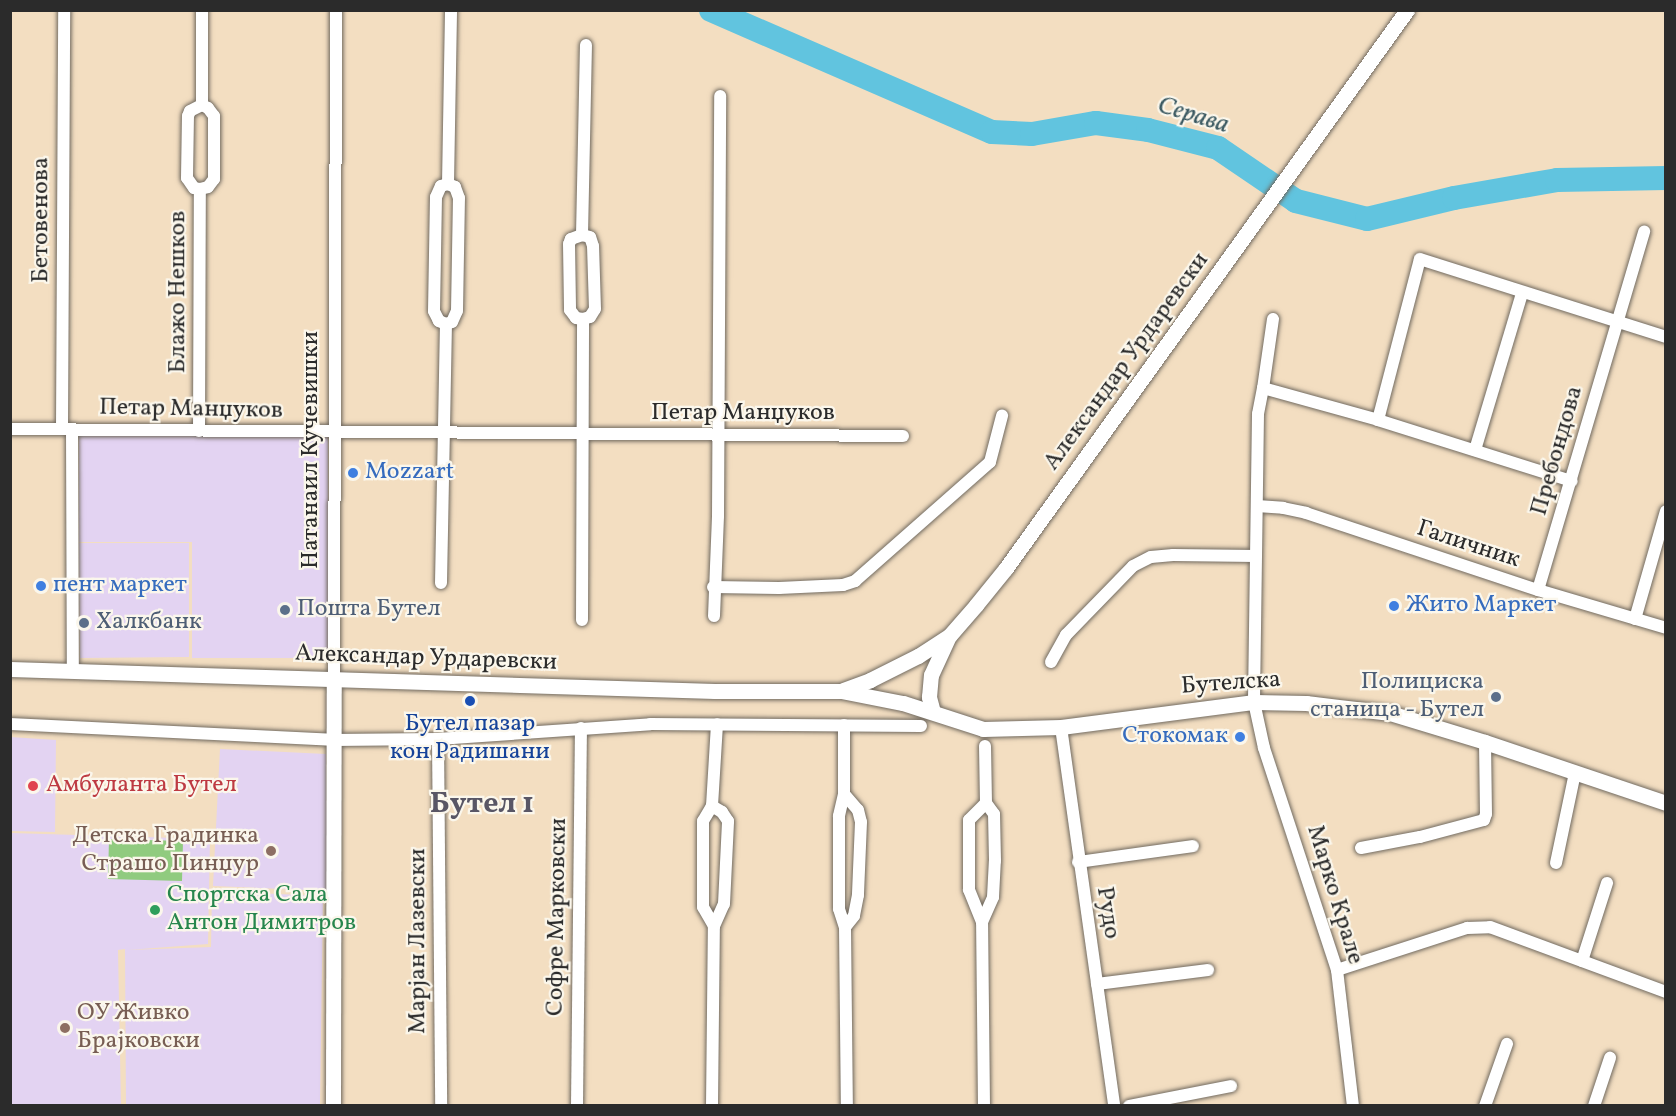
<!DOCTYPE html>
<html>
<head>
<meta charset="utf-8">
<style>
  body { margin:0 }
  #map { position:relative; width:1676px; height:1116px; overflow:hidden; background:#f3dec1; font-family:Vollkorn,serif }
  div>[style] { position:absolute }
  .built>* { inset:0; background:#e3d3f2 }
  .green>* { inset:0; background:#90cb7f }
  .river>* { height:24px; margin:-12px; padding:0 12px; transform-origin:12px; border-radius:12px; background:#61c4df }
  .roads { filter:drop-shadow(0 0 2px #716a60) drop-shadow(0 0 2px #716a60) }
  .minor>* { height:12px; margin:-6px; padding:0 6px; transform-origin:6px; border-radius:6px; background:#fff }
  .tertiary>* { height:15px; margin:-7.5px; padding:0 7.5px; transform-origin:7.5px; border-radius:7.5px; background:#fff }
  .dots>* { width:16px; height:16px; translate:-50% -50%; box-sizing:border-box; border:3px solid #fbf7ec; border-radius:50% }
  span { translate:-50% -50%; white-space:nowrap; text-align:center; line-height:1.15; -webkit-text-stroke:4.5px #fbf7ec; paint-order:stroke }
  .street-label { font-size:24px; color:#2b2b2b }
  .shop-label { font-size:24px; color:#366cbe }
  .left { translate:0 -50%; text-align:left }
  .right { translate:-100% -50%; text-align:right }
  .service-label { font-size:24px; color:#4e5e75 }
  .transit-label { font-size:24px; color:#164399 }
  .health-label { font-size:24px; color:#be3a42 }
  .education-label { font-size:24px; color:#785e54 }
  .leisure-label { font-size:24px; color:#27864d }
  .water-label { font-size:26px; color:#3b5961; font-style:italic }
  .district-label { font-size:30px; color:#595665; font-weight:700 }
  .frame { position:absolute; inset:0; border:12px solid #2b2b2b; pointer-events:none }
</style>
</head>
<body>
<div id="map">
  <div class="built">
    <i style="clip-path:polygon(328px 434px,329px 658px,192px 658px,192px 542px,79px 542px,79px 435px)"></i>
    <i style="clip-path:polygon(79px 543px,189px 543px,189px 657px,80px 658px)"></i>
    <i style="clip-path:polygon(10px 737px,56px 740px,55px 832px,11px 831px)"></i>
    <i style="clip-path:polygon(220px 749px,326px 754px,328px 891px,213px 886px)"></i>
    <i style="clip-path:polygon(11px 833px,210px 839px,208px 944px,128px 950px,211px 947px,212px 891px,323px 896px,320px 1105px,126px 1105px,125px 949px,118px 950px,121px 1105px,11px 1106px)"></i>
  </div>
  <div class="green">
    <i style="clip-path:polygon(109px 839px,183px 841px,182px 881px,108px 879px)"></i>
  </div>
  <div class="river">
    <i style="left:711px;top:10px;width:306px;rotate:23.5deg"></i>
    <i style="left:992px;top:132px;width:40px;rotate:2.9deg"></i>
    <i style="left:1032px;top:134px;width:65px;rotate:-9.8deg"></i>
    <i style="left:1096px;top:123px;width:52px;rotate:7.7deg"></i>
    <i style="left:1148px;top:130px;width:72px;rotate:14.4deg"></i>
    <i style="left:1218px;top:148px;width:94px;rotate:34.2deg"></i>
    <i style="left:1296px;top:201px;width:73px;rotate:14.2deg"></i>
    <i style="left:1367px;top:219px;width:89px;rotate:-13.6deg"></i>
    <i style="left:1454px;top:198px;width:105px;rotate:-9.9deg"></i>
    <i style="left:1557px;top:180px;width:109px;rotate:-1.1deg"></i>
  </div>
  <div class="roads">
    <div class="minor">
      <i style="left:200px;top:189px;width:6px;rotate:-171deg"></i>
      <i style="left:194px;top:188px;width:12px;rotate:-125deg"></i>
      <i style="left:187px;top:178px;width:62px;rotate:-89.1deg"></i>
      <i style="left:188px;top:116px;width:5px;rotate:-68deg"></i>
      <i style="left:190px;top:111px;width:13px;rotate:-27deg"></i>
      <i style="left:582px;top:235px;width:12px;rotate:160deg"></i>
      <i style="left:571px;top:239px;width:5px;rotate:112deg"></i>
      <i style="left:569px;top:244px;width:66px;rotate:89.1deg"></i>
      <i style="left:570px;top:310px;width:10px;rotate:53deg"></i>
      <i style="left:576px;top:318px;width:7px;rotate:8deg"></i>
      <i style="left:1273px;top:319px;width:70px;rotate:98.2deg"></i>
      <i style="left:1263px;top:388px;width:119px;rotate:15.5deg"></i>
      <i style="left:1378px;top:420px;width:203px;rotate:17.5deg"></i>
      <i style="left:446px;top:324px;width:8px;rotate:-157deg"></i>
      <i style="left:439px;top:321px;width:11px;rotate:-117deg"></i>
      <i style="left:434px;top:311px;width:114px;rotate:-89deg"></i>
      <i style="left:436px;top:197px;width:12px;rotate:-66deg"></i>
      <i style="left:441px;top:186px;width:7px;rotate:-16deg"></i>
      <i style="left:1263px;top:388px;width:26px;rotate:101deg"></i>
      <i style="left:1258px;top:414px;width:288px;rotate:90.8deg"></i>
      <i style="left:1254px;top:702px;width:47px;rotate:77.7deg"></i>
      <i style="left:1264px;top:748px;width:234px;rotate:71.8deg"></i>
      <i style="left:1337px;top:970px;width:137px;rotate:83.3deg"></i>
      <i style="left:1378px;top:420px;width:166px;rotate:-75.4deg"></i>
      <i style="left:1420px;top:259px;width:258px;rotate:17.6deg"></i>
      <i style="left:10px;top:429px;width:893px;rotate:0.45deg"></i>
      <i style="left:62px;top:429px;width:419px;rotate:-89.7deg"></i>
      <i style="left:72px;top:429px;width:242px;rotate:89.8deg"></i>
      <i style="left:199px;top:431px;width:242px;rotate:-89.8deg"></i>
      <i style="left:200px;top:189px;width:8px;rotate:-14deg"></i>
      <i style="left:208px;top:187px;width:10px;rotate:-53deg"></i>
      <i style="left:214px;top:179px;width:63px;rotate:-90deg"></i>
      <i style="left:214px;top:116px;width:10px;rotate:-127deg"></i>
      <i style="left:208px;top:108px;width:7px;rotate:-153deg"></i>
      <i style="left:202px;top:105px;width:95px;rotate:-90deg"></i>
      <i style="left:1475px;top:450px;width:164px;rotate:-73.3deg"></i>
      <i style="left:1257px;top:506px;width:26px;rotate:4deg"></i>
      <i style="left:1283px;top:508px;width:24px;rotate:12deg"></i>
      <i style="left:1306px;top:513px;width:244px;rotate:18.4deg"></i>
      <i style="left:1538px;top:590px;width:134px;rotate:16.5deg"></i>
      <i style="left:441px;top:583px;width:259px;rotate:-88.9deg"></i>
      <i style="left:446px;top:324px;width:6px;rotate:-18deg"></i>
      <i style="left:452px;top:322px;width:12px;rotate:-66deg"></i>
      <i style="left:457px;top:311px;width:113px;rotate:-89deg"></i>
      <i style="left:459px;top:198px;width:12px;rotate:-110deg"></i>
      <i style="left:455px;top:187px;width:8px;rotate:-157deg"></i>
      <i style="left:448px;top:184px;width:174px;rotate:-89deg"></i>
      <i style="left:713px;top:587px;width:66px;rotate:0.9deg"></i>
      <i style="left:779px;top:588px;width:64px;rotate:-2.7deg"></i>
      <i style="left:843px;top:585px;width:13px;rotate:-18deg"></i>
      <i style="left:855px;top:581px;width:180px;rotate:-41.4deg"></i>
      <i style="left:990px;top:462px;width:48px;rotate:-75.4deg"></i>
      <i style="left:1538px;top:590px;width:374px;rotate:-73.5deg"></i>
      <i style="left:714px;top:616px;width:100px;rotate:-87.7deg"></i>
      <i style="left:718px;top:516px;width:420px;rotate:-89.7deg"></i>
      <i style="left:1635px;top:619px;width:112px;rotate:-74deg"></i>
      <i style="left:582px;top:620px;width:301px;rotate:-89.8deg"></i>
      <i style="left:583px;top:319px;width:7px;rotate:-16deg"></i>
      <i style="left:590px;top:317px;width:9px;rotate:-58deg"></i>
      <i style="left:595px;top:309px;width:63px;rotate:-91.8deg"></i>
      <i style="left:593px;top:246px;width:9px;rotate:-108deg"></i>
      <i style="left:590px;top:237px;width:8px;rotate:-166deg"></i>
      <i style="left:582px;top:235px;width:190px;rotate:-88.8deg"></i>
      <i style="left:1051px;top:662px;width:31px;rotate:-61deg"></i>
      <i style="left:1066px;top:635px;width:96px;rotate:-45.8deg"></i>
      <i style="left:1133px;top:566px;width:20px;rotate:-27deg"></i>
      <i style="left:1151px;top:557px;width:22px;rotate:-5deg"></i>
      <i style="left:1173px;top:555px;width:83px;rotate:0.7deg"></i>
      <i style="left:334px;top:678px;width:668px;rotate:-89.83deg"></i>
      <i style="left:10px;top:724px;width:322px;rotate:2.8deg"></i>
      <i style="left:332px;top:740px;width:106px;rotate:-0.5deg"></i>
      <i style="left:438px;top:739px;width:213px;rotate:-4deg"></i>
      <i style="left:650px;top:724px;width:271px;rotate:0.4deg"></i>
      <i style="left:844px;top:725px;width:69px;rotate:90deg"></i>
      <i style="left:844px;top:794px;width:23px;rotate:103deg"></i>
      <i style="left:839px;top:816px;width:93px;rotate:90deg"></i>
      <i style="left:839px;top:909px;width:19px;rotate:72deg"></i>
      <i style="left:845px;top:927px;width:179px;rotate:89.4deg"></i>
      <i style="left:1061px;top:727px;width:383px;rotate:82deg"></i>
      <i style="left:438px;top:739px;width:367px;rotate:89.5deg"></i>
      <i style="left:844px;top:794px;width:21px;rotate:49deg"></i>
      <i style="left:858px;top:810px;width:12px;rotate:76deg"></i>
      <i style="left:861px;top:822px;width:73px;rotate:92.4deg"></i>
      <i style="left:858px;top:895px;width:21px;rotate:101deg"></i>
      <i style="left:854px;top:916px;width:14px;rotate:129deg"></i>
      <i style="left:1361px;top:848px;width:60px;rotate:-10.6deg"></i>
      <i style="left:1420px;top:837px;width:66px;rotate:-14.9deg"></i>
      <i style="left:1484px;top:820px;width:6px;rotate:-72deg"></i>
      <i style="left:1486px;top:814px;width:72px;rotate:-90.8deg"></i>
      <i style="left:1078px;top:862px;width:116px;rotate:-7.9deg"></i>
      <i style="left:1556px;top:863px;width:92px;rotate:-78.1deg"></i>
      <i style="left:982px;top:922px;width:27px;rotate:-66deg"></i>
      <i style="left:993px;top:897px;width:36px;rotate:-87deg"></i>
      <i style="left:995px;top:861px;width:47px;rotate:-91.2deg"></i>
      <i style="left:994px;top:814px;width:14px;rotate:-126deg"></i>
      <i style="left:986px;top:803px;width:57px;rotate:-91deg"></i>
      <i style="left:714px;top:926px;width:22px;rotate:-120deg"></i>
      <i style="left:703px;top:907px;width:86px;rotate:-90deg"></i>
      <i style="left:703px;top:821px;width:17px;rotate:-59deg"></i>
      <i style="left:712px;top:806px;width:82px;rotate:-86.5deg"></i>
      <i style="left:1582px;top:961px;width:82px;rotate:-72.2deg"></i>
      <i style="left:1337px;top:970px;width:137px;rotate:-17.9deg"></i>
      <i style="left:1467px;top:928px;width:23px;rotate:-2deg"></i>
      <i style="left:1490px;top:927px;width:188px;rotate:20.3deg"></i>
      <i style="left:1097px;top:984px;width:112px;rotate:-7.2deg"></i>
      <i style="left:577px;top:1106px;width:378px;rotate:-89.4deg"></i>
      <i style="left:712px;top:1106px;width:180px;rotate:-89.4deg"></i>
      <i style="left:714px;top:926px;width:24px;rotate:-66deg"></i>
      <i style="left:724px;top:904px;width:83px;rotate:-87.2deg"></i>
      <i style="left:728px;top:821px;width:11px;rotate:-124deg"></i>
      <i style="left:722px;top:812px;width:12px;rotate:-149deg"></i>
      <i style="left:984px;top:1106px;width:184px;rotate:-90.6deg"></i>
      <i style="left:982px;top:922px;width:35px;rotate:-112deg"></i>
      <i style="left:969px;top:890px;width:70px;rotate:-90deg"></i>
      <i style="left:969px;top:820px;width:24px;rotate:-45deg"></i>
      <i style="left:1129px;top:1106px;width:104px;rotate:-11.1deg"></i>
      <i style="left:1485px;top:1106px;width:66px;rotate:-70.5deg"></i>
      <i style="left:1594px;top:1106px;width:51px;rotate:-71.6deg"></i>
    </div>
    <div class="tertiary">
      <i style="left:10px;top:669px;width:705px;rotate:1.79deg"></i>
      <i style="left:715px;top:691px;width:126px"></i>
      <i style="left:841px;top:691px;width:63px;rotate:11deg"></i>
      <i style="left:903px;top:703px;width:84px;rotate:18deg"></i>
      <i style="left:983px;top:729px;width:78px;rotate:-1.5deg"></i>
      <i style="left:1061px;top:727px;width:195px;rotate:-7.4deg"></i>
      <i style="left:1254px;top:702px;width:52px;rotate:1.1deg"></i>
      <i style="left:1306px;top:703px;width:85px;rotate:6.8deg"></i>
      <i style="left:1390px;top:713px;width:99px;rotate:17deg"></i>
      <i style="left:1485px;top:742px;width:191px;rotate:18.6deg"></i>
      <i style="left:843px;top:690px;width:29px;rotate:-20deg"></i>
      <i style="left:870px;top:680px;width:54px;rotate:-26.6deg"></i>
      <i style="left:918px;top:656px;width:38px;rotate:-33deg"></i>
      <i style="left:950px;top:635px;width:40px;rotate:-49deg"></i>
      <i style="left:976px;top:605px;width:48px;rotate:-51deg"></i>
      <i style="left:1006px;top:568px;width:687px;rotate:-54.3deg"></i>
      <i style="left:933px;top:712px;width:16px;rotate:-105deg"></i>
      <i style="left:929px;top:697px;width:22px;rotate:-85deg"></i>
      <i style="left:931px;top:675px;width:41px;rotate:-65.3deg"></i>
      <i style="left:333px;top:1106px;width:428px;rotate:-89.9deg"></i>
    </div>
  </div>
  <div class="dots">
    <i style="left:353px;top:473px;background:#3f7fe0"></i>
    <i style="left:41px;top:586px;background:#3f7fe0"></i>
    <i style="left:1394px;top:606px;background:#3f7fe0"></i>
    <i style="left:285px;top:610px;background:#5c6f8a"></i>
    <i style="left:84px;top:623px;background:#5c6f8a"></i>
    <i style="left:1496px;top:697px;background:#5c6f8a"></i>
    <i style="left:470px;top:701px;background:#1a4fb4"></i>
    <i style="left:1240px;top:737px;background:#3f7fe0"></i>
    <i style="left:33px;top:786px;background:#e0444e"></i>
    <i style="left:271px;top:851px;background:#8d6e63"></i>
    <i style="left:155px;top:910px;background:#2e9e5b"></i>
    <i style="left:65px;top:1028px;background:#8d6e63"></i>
  </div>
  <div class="street-label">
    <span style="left:42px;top:220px;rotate:-90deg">Бетовенова</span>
    <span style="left:179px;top:292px;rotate:-90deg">Блажо Нешков</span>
    <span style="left:1127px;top:362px;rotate:-54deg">Александар Урдаревски</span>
    <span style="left:191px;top:410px;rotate:1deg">Петар Манџуков</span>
    <span style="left:743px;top:414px">Петар Манџуков</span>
    <span style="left:312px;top:450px;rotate:-90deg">Натанаил Кучевишки</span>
    <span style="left:1558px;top:451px;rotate:-74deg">Пребондова</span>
    <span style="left:1468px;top:545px;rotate:18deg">Галичник</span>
    <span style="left:426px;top:659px;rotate:2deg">Александар Урдаревски</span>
    <span style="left:1231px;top:684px;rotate:-4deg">Бутелска</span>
    <span style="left:1334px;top:895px;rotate:73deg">Марко Крале</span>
    <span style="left:1107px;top:913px;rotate:81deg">Рудо</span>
    <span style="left:558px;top:917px;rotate:-89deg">Софре Марковски</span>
    <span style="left:419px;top:941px;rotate:-90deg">Марјан Лазевски</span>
  </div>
  <div class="shop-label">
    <span class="left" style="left:365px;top:473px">Mozzart</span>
    <span class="left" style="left:53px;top:586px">пент маркет</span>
    <span class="left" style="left:1406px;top:606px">Жито Маркет</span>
    <span class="right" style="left:1228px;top:737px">Стокомак</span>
  </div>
  <div class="service-label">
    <span class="left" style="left:297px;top:610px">Пошта Бутел</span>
    <span class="left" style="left:96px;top:623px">Халкбанк</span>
    <span class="right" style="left:1484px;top:697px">Полициска<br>станица - Бутел</span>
  </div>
  <div class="transit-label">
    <span style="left:470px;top:739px">Бутел пазар<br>кон Радишани</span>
  </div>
  <div class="health-label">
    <span class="left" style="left:46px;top:786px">Амбуланта Бутел</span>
  </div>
  <div class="education-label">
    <span class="right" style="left:259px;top:851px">Детска Градинка<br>Страшо Пинџур</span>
    <span class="left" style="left:77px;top:1028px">ОУ Живко<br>Брајковски</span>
  </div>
  <div class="leisure-label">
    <span class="left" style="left:167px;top:910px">Спортска Сала<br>Антон Димитров</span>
  </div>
  <div class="water-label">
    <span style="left:1193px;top:116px;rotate:17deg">Серава</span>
  </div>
  <div class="district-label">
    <span style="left:482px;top:804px">Бутел 1</span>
  </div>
  <div class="frame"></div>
</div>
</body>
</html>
